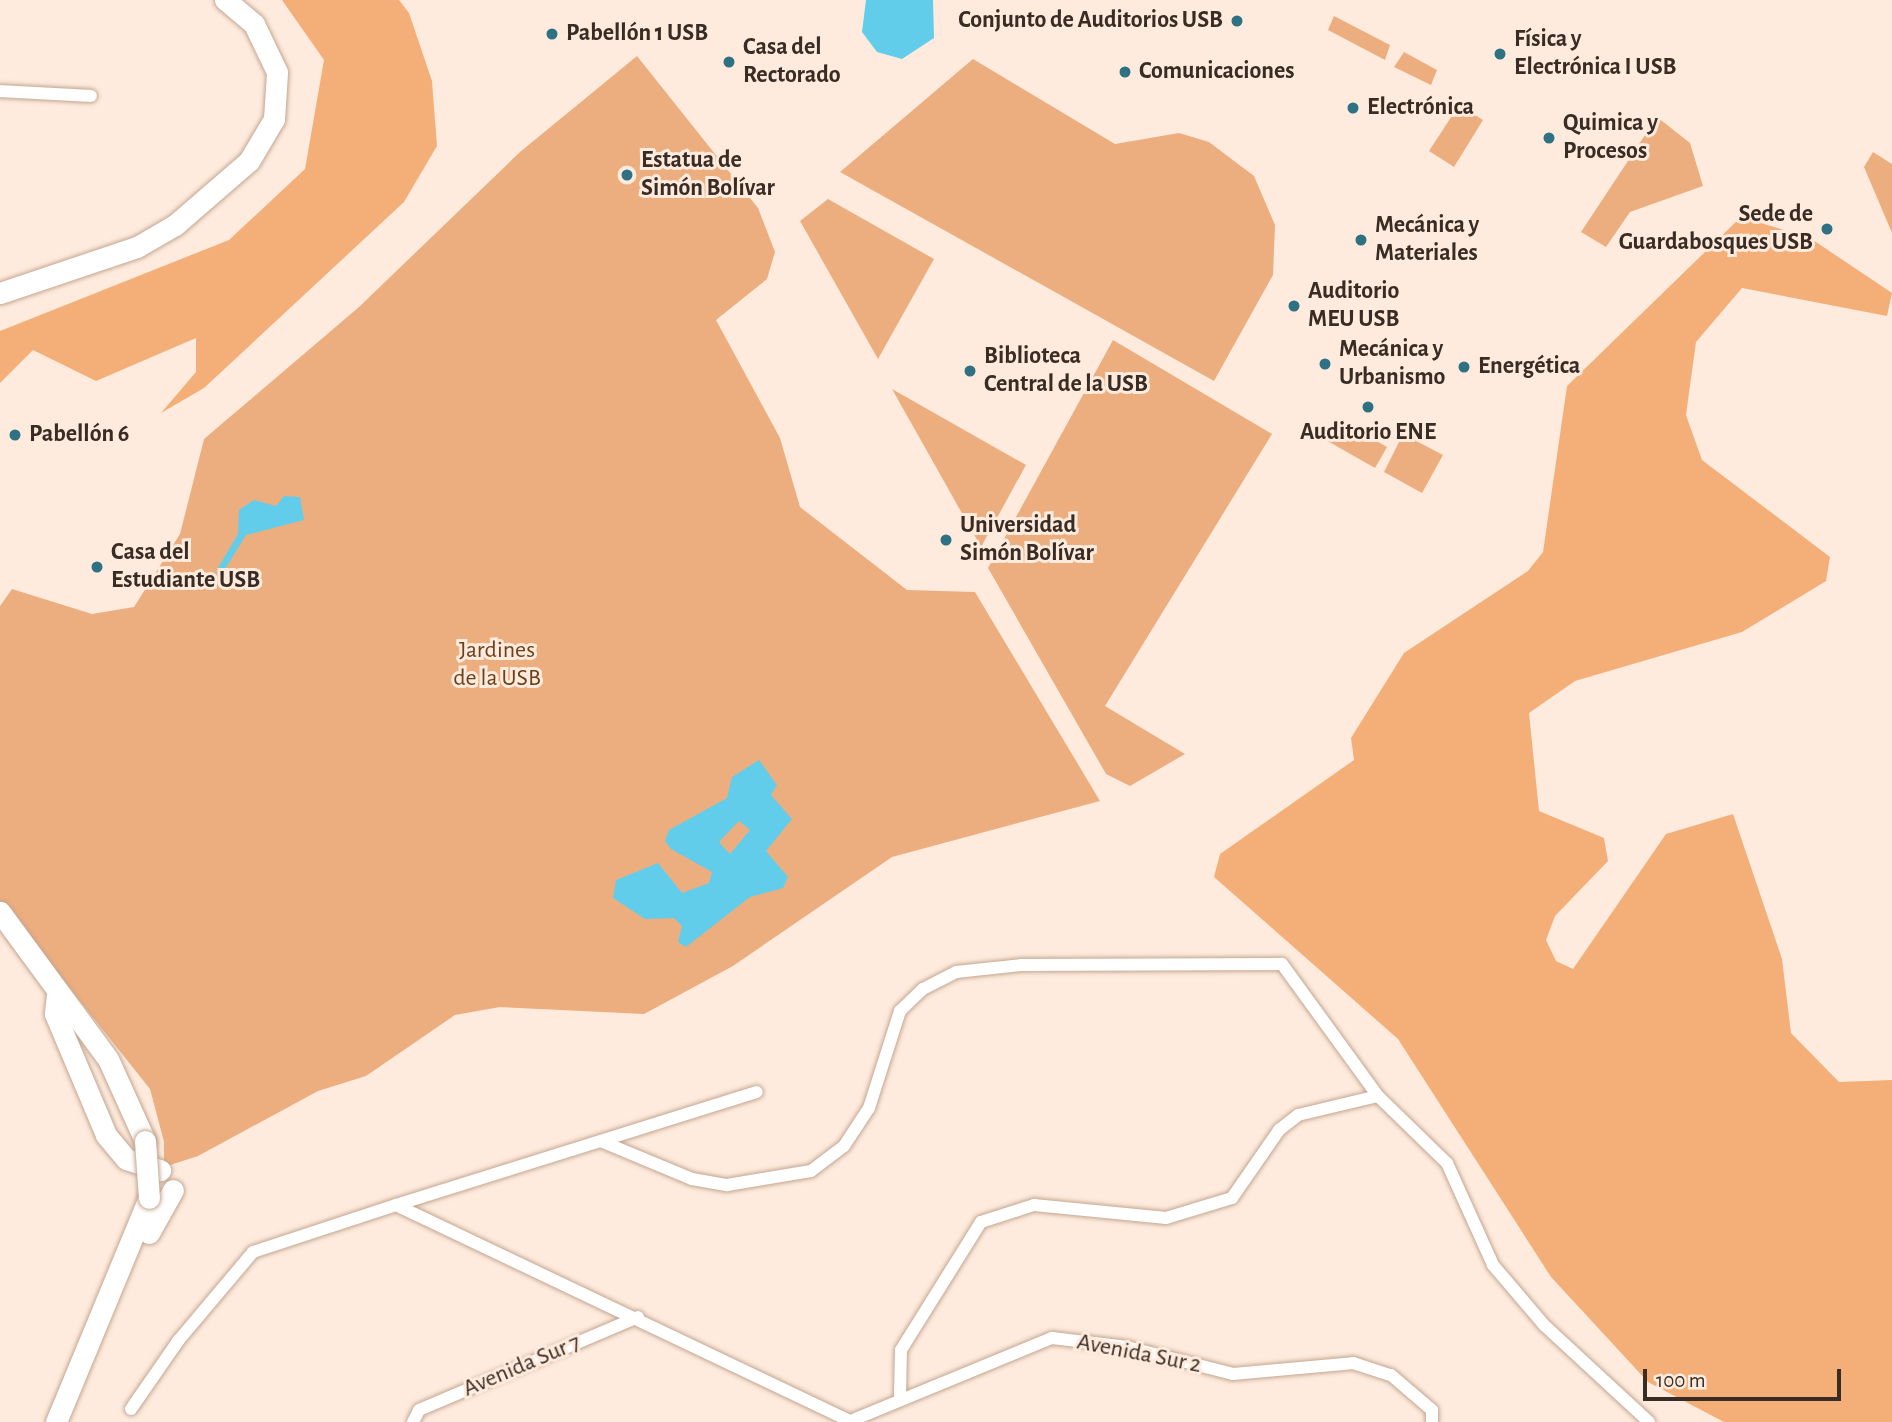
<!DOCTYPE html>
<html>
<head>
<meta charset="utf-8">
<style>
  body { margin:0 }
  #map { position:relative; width:1892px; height:1422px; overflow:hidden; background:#feebdd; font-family:"Alegreya Sans",sans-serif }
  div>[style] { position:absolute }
  .green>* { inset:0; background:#edae7f }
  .forest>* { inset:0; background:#f4af79 }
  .water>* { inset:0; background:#61cdea }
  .roads { filter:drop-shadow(0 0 2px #c4a691) drop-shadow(0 0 2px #c4a691) }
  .street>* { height:12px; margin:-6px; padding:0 6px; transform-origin:6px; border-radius:6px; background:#fff }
  .primary>* { height:21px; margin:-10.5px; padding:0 10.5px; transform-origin:10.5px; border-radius:10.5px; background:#fff }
  .bridges { filter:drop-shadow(0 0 2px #c4a691) drop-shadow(0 0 2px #c4a691) }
  .primary-bridge>* { height:21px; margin:-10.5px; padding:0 10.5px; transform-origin:10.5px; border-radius:10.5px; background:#fff }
  .dots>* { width:19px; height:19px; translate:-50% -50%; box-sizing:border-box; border:4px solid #feebdd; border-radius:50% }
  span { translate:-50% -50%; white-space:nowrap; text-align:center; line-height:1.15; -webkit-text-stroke:6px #feebdd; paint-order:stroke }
  .poi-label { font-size:24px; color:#382c24; font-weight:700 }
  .right { translate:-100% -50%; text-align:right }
  .left { translate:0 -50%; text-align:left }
  .park-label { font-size:24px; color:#6d4019 }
  .street-label { font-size:24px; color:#382c24 }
  .scale { position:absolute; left:1643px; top:1369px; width:198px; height:32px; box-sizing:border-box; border:4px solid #382c24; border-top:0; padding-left:9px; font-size:21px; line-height:24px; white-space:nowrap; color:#382c24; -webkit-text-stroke:5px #feebdd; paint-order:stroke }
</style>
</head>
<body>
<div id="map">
  <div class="green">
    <i style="clip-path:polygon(1334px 16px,1390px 45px,1385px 60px,1328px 30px)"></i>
    <i style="clip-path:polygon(1404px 52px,1437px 70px,1431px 85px,1394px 67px)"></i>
    <i style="clip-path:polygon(637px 56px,758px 208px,775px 252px,767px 279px,716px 320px,780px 438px,800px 507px,907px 590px,975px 592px,1100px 801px,892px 857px,733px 966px,644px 1014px,500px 1007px,455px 1015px,366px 1076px,318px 1091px,198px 1156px,164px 1167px,164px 1142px,150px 1089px,0 901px,0 606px,12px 589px,92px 614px,134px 607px,180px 534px,204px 439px,359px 307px,520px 152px)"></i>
    <i style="clip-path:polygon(973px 59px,1115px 144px,1179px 133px,1209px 142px,1254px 176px,1275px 225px,1273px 275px,1214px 381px,840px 172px)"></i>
    <i style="clip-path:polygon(1459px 105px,1483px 120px,1454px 167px,1429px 151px)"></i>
    <i style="clip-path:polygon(1657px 117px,1690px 143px,1703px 186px,1630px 212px,1606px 247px,1581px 232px)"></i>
    <i style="clip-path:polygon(1873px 152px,1892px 164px,1892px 233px,1864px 167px)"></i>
    <i style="clip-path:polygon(828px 199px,934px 259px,878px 359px,800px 221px)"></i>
    <i style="clip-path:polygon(1113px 340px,1272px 434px,1105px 706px,1185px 754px,1130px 786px,1106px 774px,988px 568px)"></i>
    <i style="clip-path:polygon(892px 389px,1026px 465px,981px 547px)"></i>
    <i style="clip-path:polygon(1336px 418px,1387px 447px,1375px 468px,1324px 439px)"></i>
    <i style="clip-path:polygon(1403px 434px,1443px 455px,1422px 493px,1384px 472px)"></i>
  </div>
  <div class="forest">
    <i style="clip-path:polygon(282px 0,399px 0,409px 13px,432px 81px,437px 146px,404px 202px,204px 388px,161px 413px,196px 372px,196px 338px,96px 381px,33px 350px,0 383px,0 331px,229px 240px,305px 169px,324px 60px)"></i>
    <i style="clip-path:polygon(1741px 217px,1810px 238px,1892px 293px,1887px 316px,1742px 288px,1696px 342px,1686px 415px,1702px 460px,1830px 557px,1826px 581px,1742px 632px,1575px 681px,1529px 713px,1539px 811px,1604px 838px,1608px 861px,1555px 916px,1546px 940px,1556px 961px,1573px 969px,1666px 834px,1733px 814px,1782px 959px,1791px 1033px,1839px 1082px,1892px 1080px,1892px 1422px,1724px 1422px,1648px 1382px,1551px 1277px,1398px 1039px,1214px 877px,1220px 854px,1354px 760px,1351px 738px,1404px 653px,1528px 571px,1543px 552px,1567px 386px)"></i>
  </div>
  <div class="water">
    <i style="clip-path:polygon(866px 0,933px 0,934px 38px,902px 59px,877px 52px,862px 32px)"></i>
    <i style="clip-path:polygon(284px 496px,300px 497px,304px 520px,246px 535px,222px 574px,218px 568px,238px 534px,239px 510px,254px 500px,276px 506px)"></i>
    <i style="clip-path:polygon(evenodd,759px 760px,777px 785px,771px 795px,792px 819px,766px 851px,788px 877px,783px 888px,750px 897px,686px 947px,678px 942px,682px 926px,674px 918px,645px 919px,613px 898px,616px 880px,658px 863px,682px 893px,709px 883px,712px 872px,671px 849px,665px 841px,669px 830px,727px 798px,732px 777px,759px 760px,739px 821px,750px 830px,730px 854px,719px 842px,739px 821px)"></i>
  </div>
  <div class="roads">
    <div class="street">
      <i style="left:0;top:91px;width:91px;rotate:3.1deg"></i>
      <i style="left:603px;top:1142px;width:96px;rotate:22.6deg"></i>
      <i style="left:692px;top:1179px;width:36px;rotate:10deg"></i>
      <i style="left:727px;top:1185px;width:85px;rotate:-9.5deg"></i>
      <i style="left:811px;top:1171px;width:41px;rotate:-37.1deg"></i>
      <i style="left:844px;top:1146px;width:45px;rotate:-56.7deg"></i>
      <i style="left:869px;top:1108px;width:102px;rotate:-72.3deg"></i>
      <i style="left:900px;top:1011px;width:32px;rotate:-44deg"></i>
      <i style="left:923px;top:989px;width:37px;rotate:-27deg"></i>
      <i style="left:956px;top:972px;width:65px;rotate:-6.1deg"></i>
      <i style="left:1021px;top:965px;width:261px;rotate:-0.2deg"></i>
      <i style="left:1282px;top:964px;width:163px;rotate:54deg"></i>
      <i style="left:396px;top:1205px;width:378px;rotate:-17.4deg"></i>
      <i style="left:900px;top:1396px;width:46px;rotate:-88.8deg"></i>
      <i style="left:901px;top:1350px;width:151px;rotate:-58deg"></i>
      <i style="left:981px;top:1222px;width:56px;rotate:-17.8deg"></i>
      <i style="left:1034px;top:1205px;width:133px;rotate:5.6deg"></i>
      <i style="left:1166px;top:1218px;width:69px;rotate:-16.9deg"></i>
      <i style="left:1232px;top:1198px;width:83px;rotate:-55.3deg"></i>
      <i style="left:1279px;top:1130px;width:24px;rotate:-38deg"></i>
      <i style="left:1298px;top:1115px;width:82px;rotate:-13.4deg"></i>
      <i style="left:1378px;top:1096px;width:96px;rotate:44.2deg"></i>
      <i style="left:1447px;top:1163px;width:112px;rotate:65.7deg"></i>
      <i style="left:1493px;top:1265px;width:79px;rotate:49.6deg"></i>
      <i style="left:1544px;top:1325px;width:143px;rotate:42.7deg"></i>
      <i style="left:131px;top:1409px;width:83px;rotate:-55.3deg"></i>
      <i style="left:178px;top:1341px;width:116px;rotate:-49.9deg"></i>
      <i style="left:253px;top:1252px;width:151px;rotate:-18.2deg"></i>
      <i style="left:396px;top:1205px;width:503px;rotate:25.44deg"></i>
      <i style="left:413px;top:1422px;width:13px;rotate:-63deg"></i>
      <i style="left:419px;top:1410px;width:238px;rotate:-23deg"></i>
      <i style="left:848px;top:1422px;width:221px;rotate:-22.4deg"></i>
      <i style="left:1052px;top:1338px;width:76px;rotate:6.8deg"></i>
      <i style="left:1127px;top:1347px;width:109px;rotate:14.3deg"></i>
      <i style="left:1233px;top:1374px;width:121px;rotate:-5.2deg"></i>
      <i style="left:1353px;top:1363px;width:40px;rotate:18deg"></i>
      <i style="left:1391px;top:1375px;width:54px;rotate:40.5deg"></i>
      <i style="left:1432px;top:1410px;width:12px;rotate:90deg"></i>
    </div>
    <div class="primary">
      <i style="left:0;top:293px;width:145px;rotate:-18.6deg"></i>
      <i style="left:137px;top:247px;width:44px;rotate:-30.1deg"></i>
      <i style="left:175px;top:225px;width:98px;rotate:-40.9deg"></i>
      <i style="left:249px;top:161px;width:49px;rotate:-59.2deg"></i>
      <i style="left:274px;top:119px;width:47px;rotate:-86.3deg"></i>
      <i style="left:277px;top:72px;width:53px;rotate:-115.6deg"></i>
      <i style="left:254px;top:24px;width:38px;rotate:-140deg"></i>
      <i style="left:0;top:912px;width:182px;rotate:53.7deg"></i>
      <i style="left:108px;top:1059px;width:90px;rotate:65.7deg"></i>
      <i style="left:57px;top:994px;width:20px;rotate:96deg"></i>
      <i style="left:55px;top:1014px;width:131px;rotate:67.1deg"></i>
      <i style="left:106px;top:1135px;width:31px;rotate:50deg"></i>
      <i style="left:126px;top:1159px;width:36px;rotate:18deg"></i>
      <i style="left:149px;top:1233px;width:49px;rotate:-60.8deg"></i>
      <i style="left:56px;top:1422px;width:243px;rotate:-67.5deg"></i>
    </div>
  </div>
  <div class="bridges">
    <div class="primary-bridge">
      <i style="left:145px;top:1141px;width:57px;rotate:86deg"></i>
    </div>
  </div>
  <div class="dots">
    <i style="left:1237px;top:21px;background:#2e7182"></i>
    <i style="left:552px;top:34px;background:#2e7182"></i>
    <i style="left:1500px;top:54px;background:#2e7182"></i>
    <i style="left:729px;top:62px;background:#2e7182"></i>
    <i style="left:1125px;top:72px;background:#2e7182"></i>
    <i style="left:1353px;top:108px;background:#2e7182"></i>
    <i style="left:1549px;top:138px;background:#2e7182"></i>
    <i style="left:627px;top:175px;background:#2e7182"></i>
    <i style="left:1827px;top:229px;background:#2e7182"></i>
    <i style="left:1361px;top:240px;background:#2e7182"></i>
    <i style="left:1294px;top:306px;background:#2e7182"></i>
    <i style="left:1325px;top:364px;background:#2e7182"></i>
    <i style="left:1464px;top:367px;background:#2e7182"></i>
    <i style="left:970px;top:371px;background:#2e7182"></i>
    <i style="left:1368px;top:407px;background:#2e7182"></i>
    <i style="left:15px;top:435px;background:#2e7182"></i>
    <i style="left:946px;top:540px;background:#2e7182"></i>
    <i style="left:97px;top:567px;background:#2e7182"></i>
  </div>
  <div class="poi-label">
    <span class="right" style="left:1223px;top:21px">Conjunto de Auditorios USB</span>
    <span class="left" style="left:566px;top:34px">Pabellón 1 USB</span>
    <span class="left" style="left:1514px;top:54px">Física y<br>Electrónica I USB</span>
    <span class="left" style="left:743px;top:62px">Casa del<br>Rectorado</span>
    <span class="left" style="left:1139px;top:72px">Comunicaciones</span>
    <span class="left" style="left:1367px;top:108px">Electrónica</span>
    <span class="left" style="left:1563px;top:138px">Quimica y<br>Procesos</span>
    <span class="left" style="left:641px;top:175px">Estatua de<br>Simón Bolívar</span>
    <span class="right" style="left:1813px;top:229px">Sede de<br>Guardabosques USB</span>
    <span class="left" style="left:1375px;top:240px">Mecánica y<br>Materiales</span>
    <span class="left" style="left:1308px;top:306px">Auditorio<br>MEU USB</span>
    <span class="left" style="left:1339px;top:364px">Mecánica y<br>Urbanismo</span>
    <span class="left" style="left:984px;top:371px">Biblioteca<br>Central de la USB</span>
    <span class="left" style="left:1478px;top:367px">Energética</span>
    <span style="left:1368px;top:433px">Auditorio ENE</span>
    <span class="left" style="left:29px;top:435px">Pabellón 6</span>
    <span class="left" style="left:960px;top:540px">Universidad<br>Simón Bolívar</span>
    <span class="left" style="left:111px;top:567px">Casa del<br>Estudiante USB</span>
  </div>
  <div class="park-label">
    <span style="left:497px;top:665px">Jardines<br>de la USB</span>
  </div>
  <div class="street-label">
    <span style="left:1139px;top:1354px;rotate:11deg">Avenida Sur 2</span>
    <span style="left:522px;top:1366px;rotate:-23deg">Avenida Sur 7</span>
  </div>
  <div class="scale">100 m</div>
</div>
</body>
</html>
